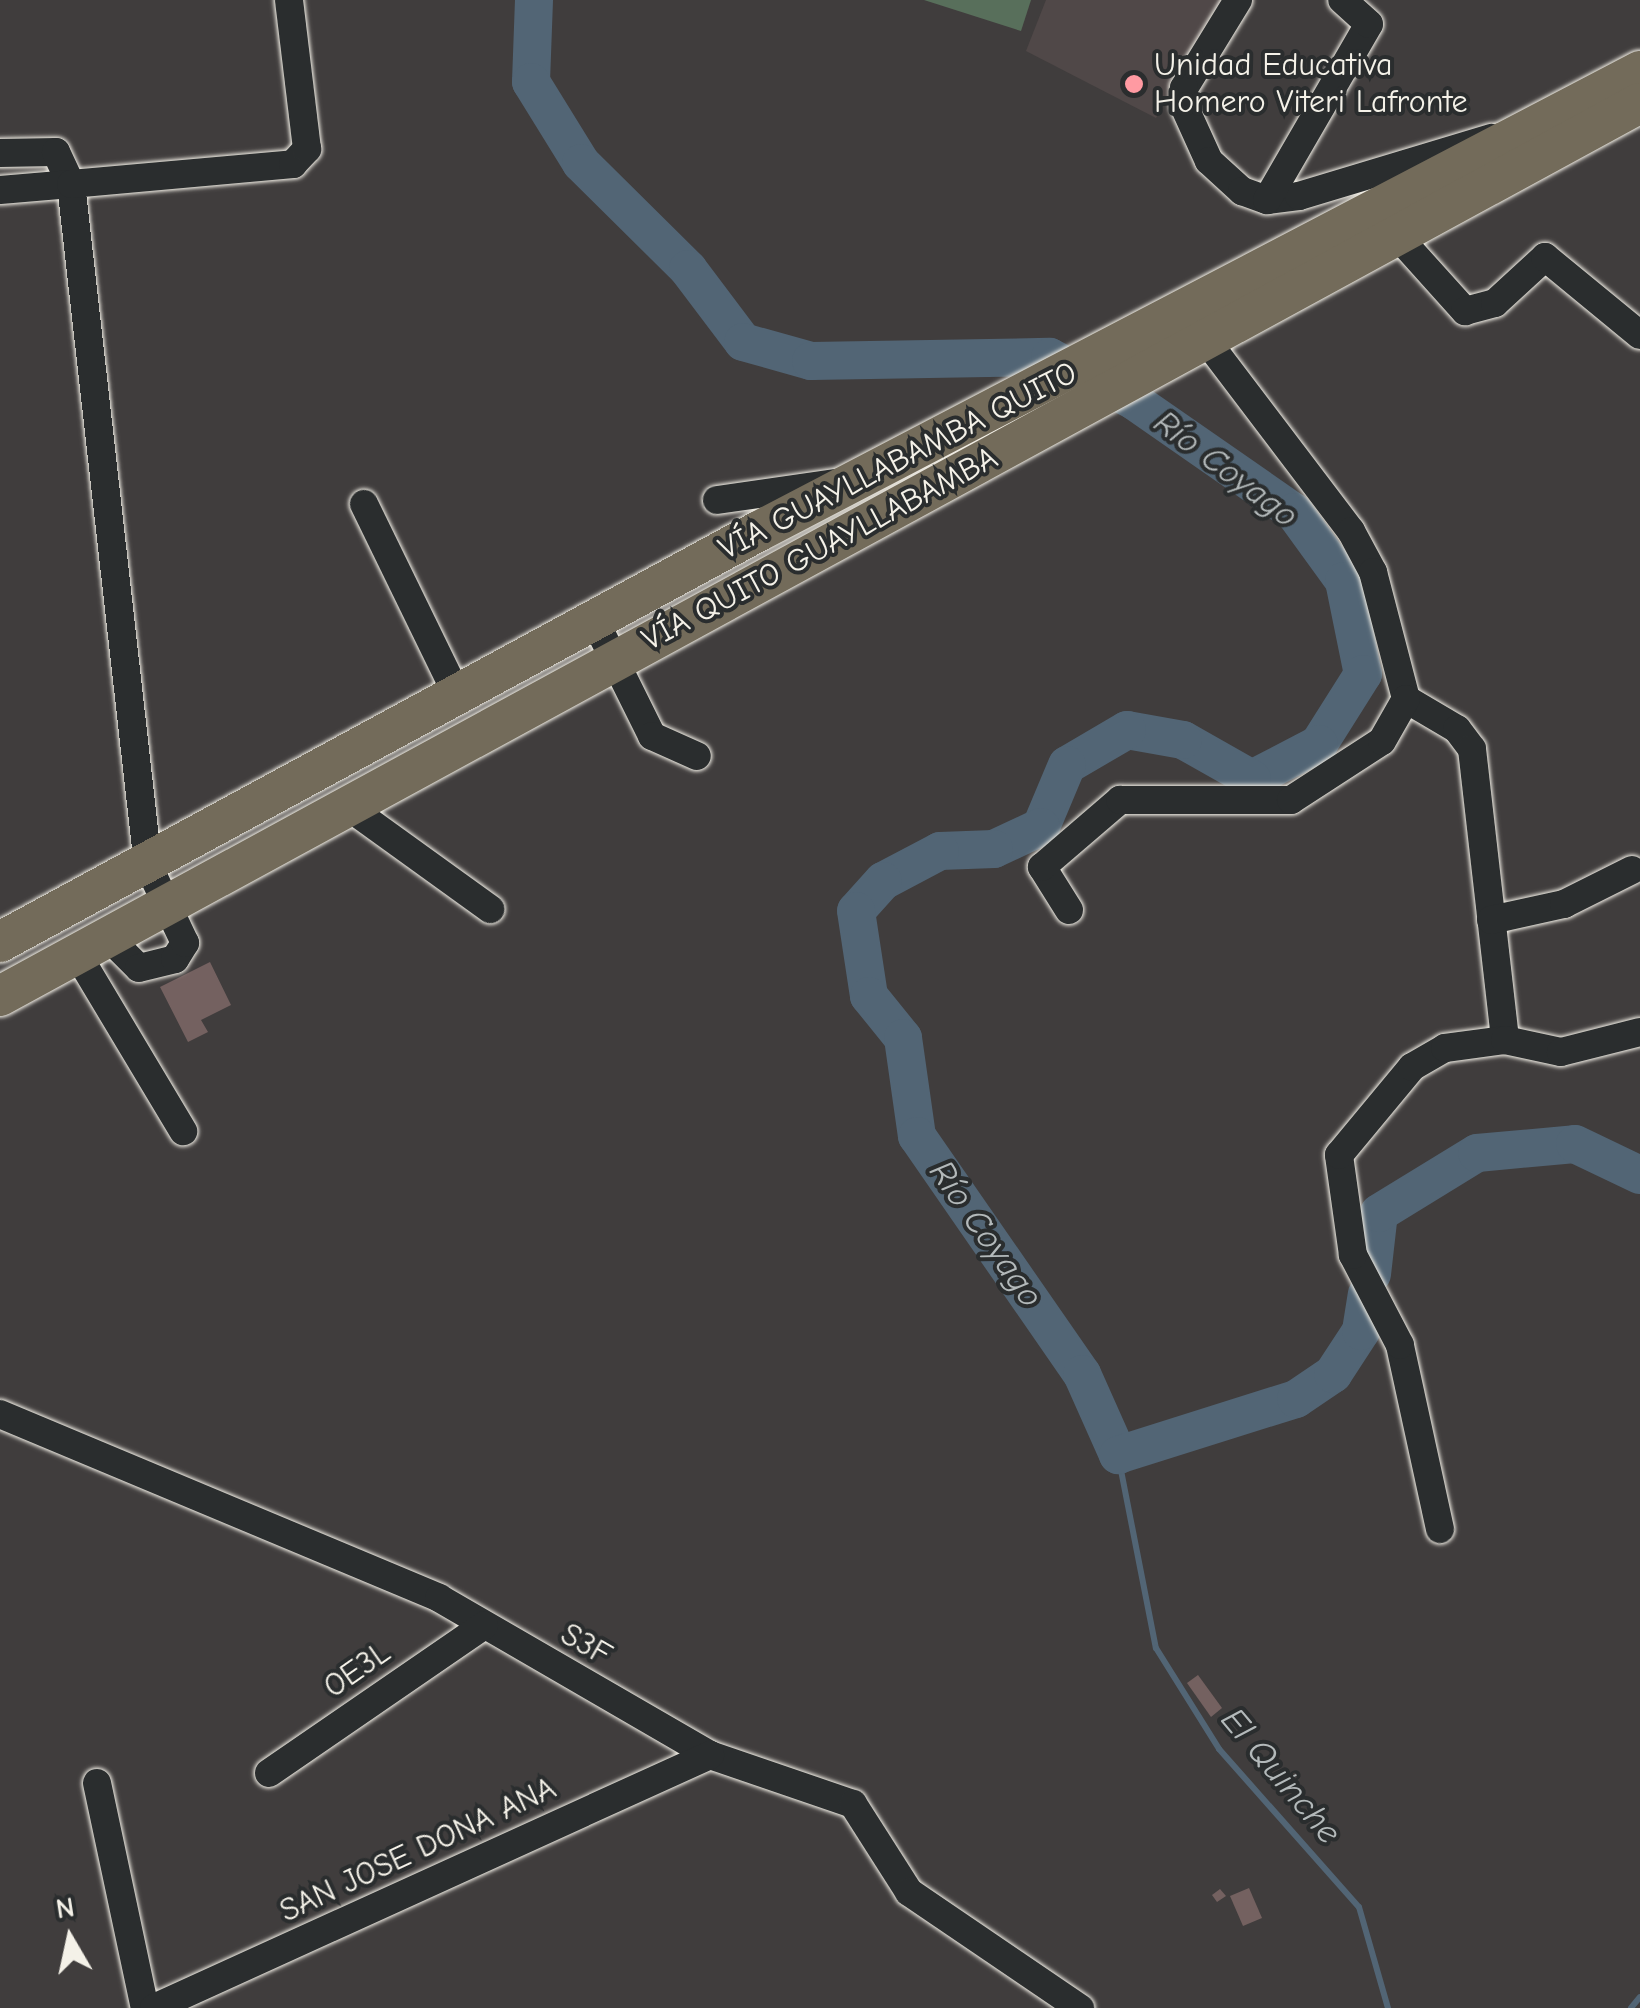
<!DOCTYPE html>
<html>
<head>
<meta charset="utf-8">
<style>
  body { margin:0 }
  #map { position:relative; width:1640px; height:2008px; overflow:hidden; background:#403d3d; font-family:"Comic Neue",sans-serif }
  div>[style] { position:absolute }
  .built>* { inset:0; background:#504848 }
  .green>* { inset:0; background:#586f5b }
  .stream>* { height:6px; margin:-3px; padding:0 3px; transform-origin:3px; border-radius:3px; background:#526575 }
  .river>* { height:38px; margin:-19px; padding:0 19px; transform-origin:19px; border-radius:19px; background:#526575 }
  .building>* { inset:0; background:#746160 }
  .roads { filter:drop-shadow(0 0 2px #f4f1e8) drop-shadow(0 0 2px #f4f1e8) }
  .minor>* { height:28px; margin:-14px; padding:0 14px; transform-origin:14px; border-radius:14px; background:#2a2d2e }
  .highway>* { height:40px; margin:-20px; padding:0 20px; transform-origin:20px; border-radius:20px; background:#736b5a }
  .dots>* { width:28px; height:28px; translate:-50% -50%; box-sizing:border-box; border:5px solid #2a2d2e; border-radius:50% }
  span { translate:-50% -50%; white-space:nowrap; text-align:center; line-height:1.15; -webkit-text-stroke:8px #2a2d2e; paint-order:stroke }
  .poi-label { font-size:32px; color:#f4f1e8 }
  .left { translate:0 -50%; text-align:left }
  .street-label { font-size:32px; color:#f4f1e8 }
  .water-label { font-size:35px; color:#b3b9ba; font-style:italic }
  .north { position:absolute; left:20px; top:1888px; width:100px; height:100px; -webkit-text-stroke:8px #2a2d2e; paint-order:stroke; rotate:351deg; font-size:28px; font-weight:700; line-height:40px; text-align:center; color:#f4f1e8 }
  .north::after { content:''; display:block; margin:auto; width:35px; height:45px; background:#f4f1e8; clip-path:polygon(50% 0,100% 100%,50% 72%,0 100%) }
</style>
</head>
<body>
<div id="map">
  <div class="built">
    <i style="clip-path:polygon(1046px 0,1232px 0,1156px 118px,1026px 51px)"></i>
  </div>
  <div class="green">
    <i style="clip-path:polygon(924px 0,1031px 0,1021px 31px)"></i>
  </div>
  <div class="stream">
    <i style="left:1118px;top:1455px;width:197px;rotate:78.9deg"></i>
    <i style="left:1156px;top:1648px;width:119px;rotate:58deg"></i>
    <i style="left:1219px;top:1749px;width:211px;rotate:48.5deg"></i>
    <i style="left:1359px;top:1907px;width:105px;rotate:74deg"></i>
    <i style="left:1631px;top:2008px;width:14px;rotate:-51deg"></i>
  </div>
  <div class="river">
    <i style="left:534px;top:0;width:82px;rotate:92.1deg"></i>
    <i style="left:531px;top:82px;width:95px;rotate:58.3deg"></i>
    <i style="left:581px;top:163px;width:151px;rotate:44.7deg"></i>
    <i style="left:688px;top:269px;width:91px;rotate:53deg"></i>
    <i style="left:743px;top:342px;width:71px;rotate:15.6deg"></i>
    <i style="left:811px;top:361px;width:239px;rotate:-1deg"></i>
    <i style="left:1050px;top:357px;width:95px;rotate:27.6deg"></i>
    <i style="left:1134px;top:401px;width:195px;rotate:34.8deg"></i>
    <i style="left:1294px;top:512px;width:85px;rotate:54.1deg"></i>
    <i style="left:1344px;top:581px;width:95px;rotate:78.5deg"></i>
    <i style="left:1363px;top:674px;width:83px;rotate:122.2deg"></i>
    <i style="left:1319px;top:744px;width:76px;rotate:152.4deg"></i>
    <i style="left:1252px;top:779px;width:79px;rotate:-150.5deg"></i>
    <i style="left:1183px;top:740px;width:57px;rotate:-169.9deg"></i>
    <i style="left:1127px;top:730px;width:69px;rotate:149.7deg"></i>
    <i style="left:1067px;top:765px;width:67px;rotate:112.8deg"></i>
    <i style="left:1041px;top:827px;width:52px;rotate:154.9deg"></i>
    <i style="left:994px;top:849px;width:54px;rotate:177.9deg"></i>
    <i style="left:940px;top:851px;width:64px;rotate:152.2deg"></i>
    <i style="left:883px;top:881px;width:40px;rotate:132deg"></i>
    <i style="left:856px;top:911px;width:86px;rotate:81.3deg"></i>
    <i style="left:869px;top:996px;width:54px;rotate:51deg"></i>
    <i style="left:903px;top:1038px;width:99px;rotate:81.9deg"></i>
    <i style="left:917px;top:1136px;width:290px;rotate:55.3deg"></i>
    <i style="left:1082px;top:1374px;width:89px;rotate:66deg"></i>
    <i style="left:1118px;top:1455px;width:187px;rotate:-17.5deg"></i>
    <i style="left:1296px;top:1399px;width:45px;rotate:-34deg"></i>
    <i style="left:1333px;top:1374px;width:51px;rotate:-56.9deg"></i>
    <i style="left:1361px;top:1331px;width:37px;rotate:-81deg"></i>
    <i style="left:1372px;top:1274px;width:61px;rotate:-83.5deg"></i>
    <i style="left:1379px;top:1213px;width:115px;rotate:-31.5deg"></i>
    <i style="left:1477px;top:1153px;width:98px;rotate:-5.2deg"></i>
    <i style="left:1575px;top:1144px;width:72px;rotate:25.5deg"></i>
  </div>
  <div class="building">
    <i style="clip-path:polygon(210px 962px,231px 1005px,201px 1020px,208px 1032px,188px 1042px,160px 987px)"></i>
    <i style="clip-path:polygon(1198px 1675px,1222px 1708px,1211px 1717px,1187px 1683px)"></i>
    <i style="clip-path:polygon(1249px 1888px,1262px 1918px,1243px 1926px,1230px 1896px)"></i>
    <i style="clip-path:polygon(1220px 1889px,1226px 1896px,1217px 1902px,1212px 1895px)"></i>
  </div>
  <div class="roads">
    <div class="minor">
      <i style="left:1238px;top:0;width:103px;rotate:121.5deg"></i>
      <i style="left:1184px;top:88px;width:18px;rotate:90deg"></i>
      <i style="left:1184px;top:106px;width:60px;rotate:65.6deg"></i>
      <i style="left:1209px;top:161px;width:45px;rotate:42.3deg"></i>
      <i style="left:1242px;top:191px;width:27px;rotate:20deg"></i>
      <i style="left:1267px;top:200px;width:32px;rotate:-7deg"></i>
      <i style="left:1299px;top:196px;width:201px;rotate:-16.8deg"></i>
      <i style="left:0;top:153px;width:56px;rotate:-1deg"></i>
      <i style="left:56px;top:152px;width:35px;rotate:65deg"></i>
      <i style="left:71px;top:184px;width:71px;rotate:175.2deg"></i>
      <i style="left:1267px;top:200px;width:203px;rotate:-59.9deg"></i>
      <i style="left:1369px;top:24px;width:36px;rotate:-138deg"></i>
      <i style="left:1401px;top:240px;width:96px;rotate:48deg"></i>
      <i style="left:1465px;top:311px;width:31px;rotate:-15deg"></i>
      <i style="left:1495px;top:303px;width:68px;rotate:-42.6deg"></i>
      <i style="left:1545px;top:257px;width:123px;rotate:39.4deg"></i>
      <i style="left:1206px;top:340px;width:240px;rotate:52.8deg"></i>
      <i style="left:1351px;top:531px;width:47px;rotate:61.8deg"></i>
      <i style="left:1373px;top:572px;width:131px;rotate:75.4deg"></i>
      <i style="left:1406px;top:699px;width:59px;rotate:30.5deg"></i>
      <i style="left:1457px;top:729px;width:25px;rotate:53deg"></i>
      <i style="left:1472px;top:749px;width:293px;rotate:83.5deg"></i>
      <i style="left:717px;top:500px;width:119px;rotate:-8.2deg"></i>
      <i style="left:364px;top:504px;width:212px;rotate:64deg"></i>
      <i style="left:596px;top:623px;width:126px;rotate:63.6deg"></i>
      <i style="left:652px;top:736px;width:49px;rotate:24deg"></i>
      <i style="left:346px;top:805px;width:178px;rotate:35.8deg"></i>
      <i style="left:1069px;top:910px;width:51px;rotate:-122.1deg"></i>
      <i style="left:1042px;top:867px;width:103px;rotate:-40.7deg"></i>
      <i style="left:1120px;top:800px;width:171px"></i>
      <i style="left:1291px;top:800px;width:108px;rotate:-33deg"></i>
      <i style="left:1382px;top:741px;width:48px;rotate:-60.3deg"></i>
      <i style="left:1491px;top:920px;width:75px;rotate:-12.4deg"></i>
      <i style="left:1564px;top:904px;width:76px;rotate:-26.6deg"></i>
      <i style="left:107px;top:936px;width:45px;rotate:45deg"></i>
      <i style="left:139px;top:968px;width:37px;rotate:-14deg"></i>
      <i style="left:175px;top:959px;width:19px;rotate:-58deg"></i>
      <i style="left:185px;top:943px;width:86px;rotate:-115.4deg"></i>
      <i style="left:148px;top:865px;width:685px;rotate:-96.45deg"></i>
      <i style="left:71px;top:184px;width:223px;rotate:-5.1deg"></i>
      <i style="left:293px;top:164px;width:21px;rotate:-47deg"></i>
      <i style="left:307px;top:149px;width:150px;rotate:-96.9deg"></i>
      <i style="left:76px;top:952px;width:209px;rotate:59.1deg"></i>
      <i style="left:0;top:1414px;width:476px;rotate:22.7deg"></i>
      <i style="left:439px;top:1598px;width:313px;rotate:30.1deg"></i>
      <i style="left:710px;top:1755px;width:151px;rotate:18.9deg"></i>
      <i style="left:853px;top:1804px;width:104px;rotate:57.5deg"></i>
      <i style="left:909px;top:1892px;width:207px;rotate:34.2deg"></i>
      <i style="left:1440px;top:1529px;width:188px;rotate:-102.3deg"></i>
      <i style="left:1400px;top:1345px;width:102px;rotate:-117.6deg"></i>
      <i style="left:1353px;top:1255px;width:101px;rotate:-98deg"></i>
      <i style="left:1339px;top:1155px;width:114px;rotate:-50.3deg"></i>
      <i style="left:1412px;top:1067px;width:38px;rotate:-30deg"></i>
      <i style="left:1445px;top:1048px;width:61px;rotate:-7.6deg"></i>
      <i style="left:1505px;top:1040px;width:57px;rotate:12.1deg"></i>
      <i style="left:1561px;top:1052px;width:81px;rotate:-14.2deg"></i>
      <i style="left:269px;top:1773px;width:261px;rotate:-34.5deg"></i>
      <i style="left:97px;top:1783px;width:230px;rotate:78deg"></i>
      <i style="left:154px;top:2008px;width:611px;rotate:-24.47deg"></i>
    </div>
    <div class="highway">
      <i style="left:0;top:942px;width:863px;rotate:-28.44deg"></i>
      <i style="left:759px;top:531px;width:994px;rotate:-27.57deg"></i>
      <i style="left:0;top:996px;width:1867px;rotate:-28.57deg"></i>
    </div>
  </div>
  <div class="dots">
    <i style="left:1134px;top:84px;background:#ff9aa2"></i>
  </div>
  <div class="poi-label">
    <span class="left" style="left:1154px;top:84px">Unidad Educativa<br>Homero Viteri Lafronte</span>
  </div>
  <div class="street-label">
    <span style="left:898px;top:461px;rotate:-27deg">VÍA GUAYLLABAMBA QUITO</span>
    <span style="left:820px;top:549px;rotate:-28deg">VÍA QUITO GUAYLLABAMBA</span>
    <span style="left:586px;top:1645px;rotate:30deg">S3F</span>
    <span style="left:357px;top:1670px;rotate:-35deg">OE3L</span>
    <span style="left:418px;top:1850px;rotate:-25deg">SAN JOSE DONA ANA</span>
  </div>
  <div class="water-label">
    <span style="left:1226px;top:469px;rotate:37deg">Río Coyago</span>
    <span style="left:986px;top:1234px;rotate:55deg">Río Coyago</span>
    <span style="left:1281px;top:1776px;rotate:50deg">El Quinche</span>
  </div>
  <div class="north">N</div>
</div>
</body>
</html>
